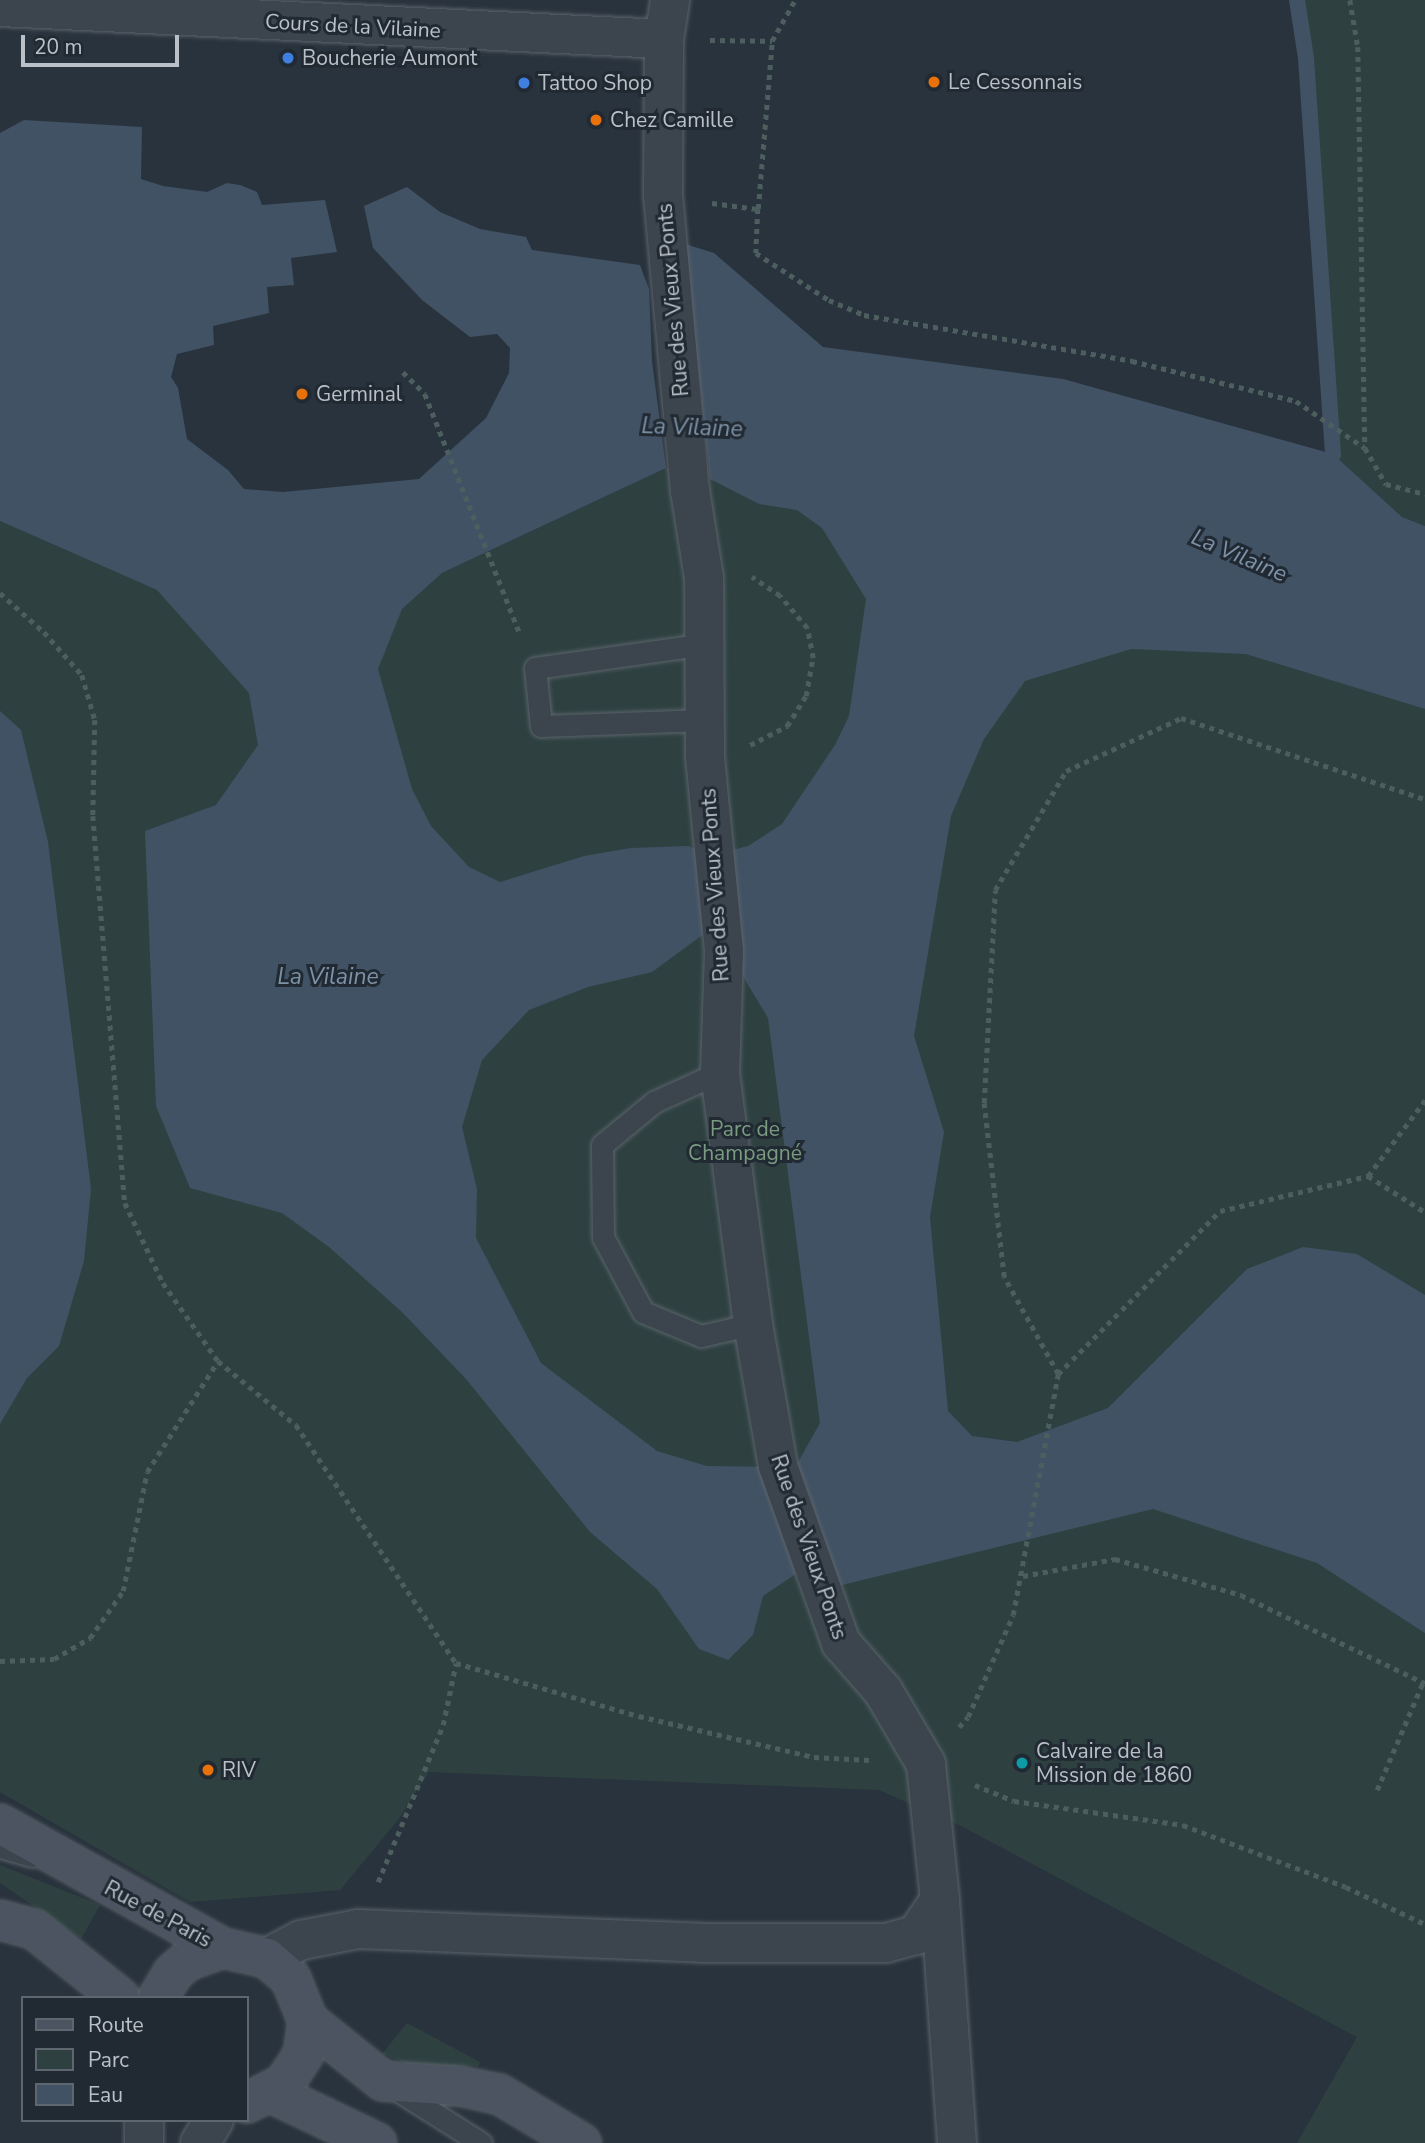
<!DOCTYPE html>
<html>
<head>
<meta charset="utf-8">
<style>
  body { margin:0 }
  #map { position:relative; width:1425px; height:2143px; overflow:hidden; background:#29333d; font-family:"Nunito Sans",sans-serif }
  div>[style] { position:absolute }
  .green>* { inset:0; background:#2e4140 }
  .water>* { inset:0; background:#415264 }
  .stream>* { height:16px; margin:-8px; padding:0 8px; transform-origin:8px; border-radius:8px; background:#415264 }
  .path>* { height:4.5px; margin-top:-2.25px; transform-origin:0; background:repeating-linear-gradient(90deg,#4d5e5f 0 5px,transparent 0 10px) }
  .roads { filter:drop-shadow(0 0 2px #5a636b) drop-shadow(0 0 2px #5a636b) }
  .lane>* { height:21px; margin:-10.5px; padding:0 10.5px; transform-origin:10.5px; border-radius:10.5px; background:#3c454d }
  .street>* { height:38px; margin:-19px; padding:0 19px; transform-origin:19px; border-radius:19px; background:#3c454d }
  .secondary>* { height:38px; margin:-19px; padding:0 19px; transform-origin:19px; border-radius:19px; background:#4b5460 }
  .dots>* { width:19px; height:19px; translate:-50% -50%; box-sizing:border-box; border:4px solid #212a33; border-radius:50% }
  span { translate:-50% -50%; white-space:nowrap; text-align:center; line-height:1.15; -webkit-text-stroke:6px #212a33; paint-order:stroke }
  .street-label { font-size:21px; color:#b9c0c8 }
  .poi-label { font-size:21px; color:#b9c0c8 }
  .left { translate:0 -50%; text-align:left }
  .park-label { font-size:21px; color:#7a9b80 }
  .water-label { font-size:23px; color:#7e92a7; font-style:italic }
  .legend { position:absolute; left:21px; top:1996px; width:228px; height:126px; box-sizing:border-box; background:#212a33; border:2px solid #5e666f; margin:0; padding:9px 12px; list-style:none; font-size:21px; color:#b9c0c8 }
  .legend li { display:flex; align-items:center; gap:14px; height:35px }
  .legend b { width:35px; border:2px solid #5e666f }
  .scale { position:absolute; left:21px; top:35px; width:158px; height:32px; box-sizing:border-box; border:4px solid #b9c0c8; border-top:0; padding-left:9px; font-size:21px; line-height:24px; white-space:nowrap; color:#b9c0c8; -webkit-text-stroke:5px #212a33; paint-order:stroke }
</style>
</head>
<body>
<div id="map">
  <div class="green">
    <i style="clip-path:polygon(1297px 0,1425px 0,1425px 526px,1402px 517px,1333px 454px,1306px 59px)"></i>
    <i style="clip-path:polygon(768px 467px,1425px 709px,1425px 2143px,1297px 2143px,1357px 2037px,963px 1827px,879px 1790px,429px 1772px,398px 1820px,340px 1890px,190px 1902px,0 1792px,0 521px,157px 590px,442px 573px,666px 468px)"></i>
    <i style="clip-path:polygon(0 1865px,100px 1905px,81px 1939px,0 1883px)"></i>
    <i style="clip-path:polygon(407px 2023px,480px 2062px,479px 2066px,416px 2067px,382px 2054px)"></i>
  </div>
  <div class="water">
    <i style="clip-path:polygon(24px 120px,142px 127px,141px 179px,163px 186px,207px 192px,227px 183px,240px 185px,257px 192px,262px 205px,325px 200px,337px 252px,291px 258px,294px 285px,267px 287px,269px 313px,213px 326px,214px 345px,177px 354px,171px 377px,178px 388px,187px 439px,228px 470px,244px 489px,283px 492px,419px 479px,486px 418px,509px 373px,510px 348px,497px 334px,470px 337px,422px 300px,373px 248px,364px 206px,407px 187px,440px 212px,480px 229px,526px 237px,532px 250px,640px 265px,649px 289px,652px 361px,666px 468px,442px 573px,402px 609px,378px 669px,412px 789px,431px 826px,469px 867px,500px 882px,584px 856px,631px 848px,688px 846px,703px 852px,708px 931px,652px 972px,588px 987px,529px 1010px,482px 1060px,462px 1127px,477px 1189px,476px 1238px,541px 1363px,657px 1451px,707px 1466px,781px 1467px,788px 1533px,784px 1541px,806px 1567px,763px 1596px,753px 1635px,728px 1660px,699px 1649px,657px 1589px,590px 1532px,466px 1379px,402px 1312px,329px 1247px,282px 1213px,190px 1188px,156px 1106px,145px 831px,216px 805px,258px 745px,249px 693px,157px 590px,0 521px,0 133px)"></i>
    <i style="clip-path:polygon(685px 244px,714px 253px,823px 347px,1063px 379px,1333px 454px,1402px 517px,1425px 526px,1425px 709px,1246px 654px,1131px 649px,1025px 681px,984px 739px,951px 816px,914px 1036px,944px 1132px,930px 1217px,948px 1411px,972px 1436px,1017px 1442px,1108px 1408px,1247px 1269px,1303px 1247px,1357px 1254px,1425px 1295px,1425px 1633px,1317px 1563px,1153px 1509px,834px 1587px,797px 1464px,820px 1423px,768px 1018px,733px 960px,729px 851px,748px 846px,782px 824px,835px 745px,849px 716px,866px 599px,822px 528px,797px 510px,759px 504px,710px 479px)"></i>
    <i style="clip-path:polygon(0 711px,21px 730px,48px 842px,91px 1189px,84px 1261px,59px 1346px,27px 1378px,0 1424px)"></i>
  </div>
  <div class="stream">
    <i style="left:1297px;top:0;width:59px;rotate:81.2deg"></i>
    <i style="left:1306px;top:58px;width:397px;rotate:86.1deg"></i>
    <i style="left:1333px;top:454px;width:22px;rotate:114deg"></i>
  </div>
  <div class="path">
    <i style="left:1350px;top:0;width:48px;rotate:80.3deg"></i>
    <i style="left:1358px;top:47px;width:401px;rotate:89deg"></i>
    <i style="left:710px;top:40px;width:62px;rotate:0.9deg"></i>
    <i style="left:712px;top:203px;width:46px;rotate:7.4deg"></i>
    <i style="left:758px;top:209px;width:44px;rotate:92.6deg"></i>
    <i style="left:756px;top:253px;width:87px;rotate:32.8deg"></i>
    <i style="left:829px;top:300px;width:38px;rotate:23deg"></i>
    <i style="left:864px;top:315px;width:272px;rotate:9.7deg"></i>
    <i style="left:1132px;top:361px;width:169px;rotate:13.7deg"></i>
    <i style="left:1296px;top:401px;width:83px;rotate:34.3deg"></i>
    <i style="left:1365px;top:448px;width:42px;rotate:59.7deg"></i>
    <i style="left:1386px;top:484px;width:40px;rotate:14.4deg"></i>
    <i style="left:758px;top:209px;width:169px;rotate:-85.2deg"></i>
    <i style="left:772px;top:41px;width:47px;rotate:-60.7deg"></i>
    <i style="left:403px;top:372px;width:31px;rotate:45deg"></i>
    <i style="left:425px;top:394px;width:256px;rotate:68.4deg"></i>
    <i style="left:0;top:593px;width:59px;rotate:41.6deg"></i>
    <i style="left:44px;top:632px;width:57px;rotate:48.5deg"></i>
    <i style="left:82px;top:675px;width:47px;rotate:73.9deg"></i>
    <i style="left:95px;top:720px;width:96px;rotate:91.2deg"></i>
    <i style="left:93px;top:816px;width:388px;rotate:85.3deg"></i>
    <i style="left:125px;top:1203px;width:89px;rotate:64.6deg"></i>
    <i style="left:163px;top:1283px;width:95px;rotate:54.8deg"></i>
    <i style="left:218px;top:1361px;width:101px;rotate:39.4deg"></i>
    <i style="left:296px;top:1425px;width:287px;rotate:56.1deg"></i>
    <i style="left:456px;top:1663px;width:191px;rotate:16.2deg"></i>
    <i style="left:639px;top:1716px;width:180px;rotate:13.2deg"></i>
    <i style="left:814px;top:1757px;width:55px;rotate:3.1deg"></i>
    <i style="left:750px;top:745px;width:42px;rotate:-27.2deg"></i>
    <i style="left:787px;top:726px;width:36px;rotate:-58deg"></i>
    <i style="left:806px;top:696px;width:39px;rotate:-80deg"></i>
    <i style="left:813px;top:658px;width:31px;rotate:-101deg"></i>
    <i style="left:807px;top:628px;width:42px;rotate:-130.2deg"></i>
    <i style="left:780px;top:596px;width:34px;rotate:-146deg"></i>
    <i style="left:1368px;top:1176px;width:67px;rotate:32.3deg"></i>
    <i style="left:1058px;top:1374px;width:111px;rotate:-119.1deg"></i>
    <i style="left:1004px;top:1277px;width:175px;rotate:-96.6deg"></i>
    <i style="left:984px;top:1103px;width:213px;rotate:-87deg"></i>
    <i style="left:995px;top:890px;width:139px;rotate:-59.2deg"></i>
    <i style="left:1066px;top:771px;width:127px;rotate:-24.7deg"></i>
    <i style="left:1181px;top:718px;width:257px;rotate:18.4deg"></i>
    <i style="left:1023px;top:1576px;width:94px;rotate:-10.5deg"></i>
    <i style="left:1115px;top:1559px;width:131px;rotate:15.9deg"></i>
    <i style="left:1241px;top:1595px;width:204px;rotate:25.6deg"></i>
    <i style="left:0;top:1661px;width:54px;rotate:-2.1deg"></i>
    <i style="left:54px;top:1659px;width:42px;rotate:-30.3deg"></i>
    <i style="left:90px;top:1638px;width:57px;rotate:-54.9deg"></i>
    <i style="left:123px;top:1591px;width:121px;rotate:-78.6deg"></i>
    <i style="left:147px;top:1472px;width:132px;rotate:-57.4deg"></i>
    <i style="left:959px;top:1727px;width:13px;rotate:-48deg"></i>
    <i style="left:968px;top:1717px;width:111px;rotate:-66.2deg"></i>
    <i style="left:1013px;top:1615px;width:245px;rotate:-79.4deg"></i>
    <i style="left:1058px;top:1374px;width:230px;rotate:-45.2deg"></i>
    <i style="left:1220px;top:1211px;width:152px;rotate:-13.3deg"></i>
    <i style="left:1368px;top:1176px;width:95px;rotate:-53.1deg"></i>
    <i style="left:975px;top:1785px;width:42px;rotate:22.3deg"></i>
    <i style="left:1014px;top:1801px;width:171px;rotate:8.1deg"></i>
    <i style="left:1183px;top:1825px;width:174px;rotate:20.8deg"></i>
    <i style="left:1346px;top:1887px;width:87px;rotate:25.1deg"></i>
    <i style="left:1377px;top:1790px;width:117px;rotate:-66.9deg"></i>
    <i style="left:378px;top:1882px;width:170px;rotate:-67.5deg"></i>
    <i style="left:443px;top:1725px;width:63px;rotate:-78.2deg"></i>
  </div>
  <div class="roads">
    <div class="lane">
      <i style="left:704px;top:720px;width:163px;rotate:177.9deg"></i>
      <i style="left:541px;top:726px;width:58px;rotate:-95.9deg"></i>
      <i style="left:535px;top:668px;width:173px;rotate:-8deg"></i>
      <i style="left:720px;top:1072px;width:72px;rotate:155.6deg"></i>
      <i style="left:654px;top:1102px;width:67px;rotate:140.4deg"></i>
      <i style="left:602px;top:1145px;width:92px;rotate:89.4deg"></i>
      <i style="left:603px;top:1237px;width:85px;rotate:61.9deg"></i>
      <i style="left:643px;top:1312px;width:63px;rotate:22.5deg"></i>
      <i style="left:701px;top:1336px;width:53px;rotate:-13deg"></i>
      <i style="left:0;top:1847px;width:33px;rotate:16deg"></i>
      <i style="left:394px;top:2088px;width:103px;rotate:32.3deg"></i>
    </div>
    <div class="street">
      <i style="left:0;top:7px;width:665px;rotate:2.76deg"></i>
      <i style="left:940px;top:1900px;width:244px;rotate:86deg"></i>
      <i style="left:267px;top:1958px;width:38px;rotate:-28deg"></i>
      <i style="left:301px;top:1940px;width:58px;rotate:-10.9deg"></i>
      <i style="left:358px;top:1929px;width:344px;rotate:2.3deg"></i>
      <i style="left:702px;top:1943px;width:184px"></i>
      <i style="left:886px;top:1943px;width:31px;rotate:-15deg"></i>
      <i style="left:916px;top:1935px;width:42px;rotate:-55.6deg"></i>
      <i style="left:940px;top:1900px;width:137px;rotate:-95.9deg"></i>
      <i style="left:926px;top:1764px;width:85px;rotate:-120.5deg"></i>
      <i style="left:883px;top:1691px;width:64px;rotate:-131.2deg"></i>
      <i style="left:841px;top:1643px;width:188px;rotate:-109.6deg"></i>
      <i style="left:778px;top:1466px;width:144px;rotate:-100deg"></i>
      <i style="left:753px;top:1324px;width:254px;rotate:-97.5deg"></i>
      <i style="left:720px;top:1072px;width:121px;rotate:-88.1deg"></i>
      <i style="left:724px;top:951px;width:196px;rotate:-95.6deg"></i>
      <i style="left:705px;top:756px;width:178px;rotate:-90.3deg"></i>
      <i style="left:704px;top:578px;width:88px;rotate:-99.1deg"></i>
      <i style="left:690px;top:491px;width:297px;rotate:-95.2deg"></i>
      <i style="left:663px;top:195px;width:156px;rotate:-89.6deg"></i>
      <i style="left:664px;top:39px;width:39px;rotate:-81deg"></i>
      <i style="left:144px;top:2120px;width:23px;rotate:90deg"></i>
      <i style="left:200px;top:2143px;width:27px;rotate:-59deg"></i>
    </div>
    <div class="secondary">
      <i style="left:0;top:1824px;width:255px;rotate:29.1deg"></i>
      <i style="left:0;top:1920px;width:35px;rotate:15deg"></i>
      <i style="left:34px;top:1929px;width:110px;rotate:38.7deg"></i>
      <i style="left:158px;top:1998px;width:29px;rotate:-59deg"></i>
      <i style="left:173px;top:1973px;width:18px;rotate:-41deg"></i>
      <i style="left:187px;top:1961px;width:38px;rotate:-20deg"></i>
      <i style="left:223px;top:1948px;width:45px;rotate:12.8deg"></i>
      <i style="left:267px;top:1958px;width:32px;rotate:41deg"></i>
      <i style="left:291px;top:1979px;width:45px;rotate:68deg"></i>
      <i style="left:308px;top:2021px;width:34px;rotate:98deg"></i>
      <i style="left:303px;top:2055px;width:33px;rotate:123deg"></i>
      <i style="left:285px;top:2083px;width:43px;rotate:152.2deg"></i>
      <i style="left:308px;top:2021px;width:96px;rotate:38.7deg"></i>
      <i style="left:383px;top:2081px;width:77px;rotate:3.7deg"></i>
      <i style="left:460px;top:2086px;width:40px;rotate:12deg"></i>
      <i style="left:499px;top:2094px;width:96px;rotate:30.9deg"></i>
      <i style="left:272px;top:2093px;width:116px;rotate:25.5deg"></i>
    </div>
  </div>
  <div class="dots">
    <i style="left:288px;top:58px;background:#3f7fe0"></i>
    <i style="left:934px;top:82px;background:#e8710a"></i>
    <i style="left:524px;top:83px;background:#3f7fe0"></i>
    <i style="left:596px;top:120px;background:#e8710a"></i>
    <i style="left:302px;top:394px;background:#e8710a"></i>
    <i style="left:1022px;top:1763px;background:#0f9aa8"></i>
    <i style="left:208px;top:1770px;background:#e8710a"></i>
  </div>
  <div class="street-label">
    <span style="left:353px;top:26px;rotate:3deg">Cours de la Vilaine</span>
    <span style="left:673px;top:300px;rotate:-95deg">Rue des Vieux Ponts</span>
    <span style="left:715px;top:885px;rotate:-94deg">Rue des Vieux Ponts</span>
    <span style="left:809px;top:1547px;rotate:71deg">Rue des Vieux Ponts</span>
    <span style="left:158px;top:1914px;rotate:28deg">Rue de Paris</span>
  </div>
  <div class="poi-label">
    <span class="left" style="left:302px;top:58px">Boucherie Aumont</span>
    <span class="left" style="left:948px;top:82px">Le Cessonnais</span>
    <span class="left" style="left:538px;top:83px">Tattoo Shop</span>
    <span class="left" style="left:610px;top:120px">Chez Camille</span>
    <span class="left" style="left:316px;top:394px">Germinal</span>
    <span class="left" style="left:1036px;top:1763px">Calvaire de la<br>Mission de 1860</span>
    <span class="left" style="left:222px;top:1770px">RIV</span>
  </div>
  <div class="park-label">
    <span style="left:745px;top:1141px">Parc de<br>Champagné</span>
  </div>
  <div class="water-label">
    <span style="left:692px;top:428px;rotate:2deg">La Vilaine</span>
    <span style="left:1239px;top:556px;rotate:23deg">La Vilaine</span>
    <span style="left:328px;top:977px">La Vilaine</span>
  </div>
  <ul class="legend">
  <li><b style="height:9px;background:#4b5460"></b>Route</li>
  <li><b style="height:19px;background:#2e4140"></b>Parc</li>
  <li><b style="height:19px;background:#415264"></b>Eau</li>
  </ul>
  <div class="scale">20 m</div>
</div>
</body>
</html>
